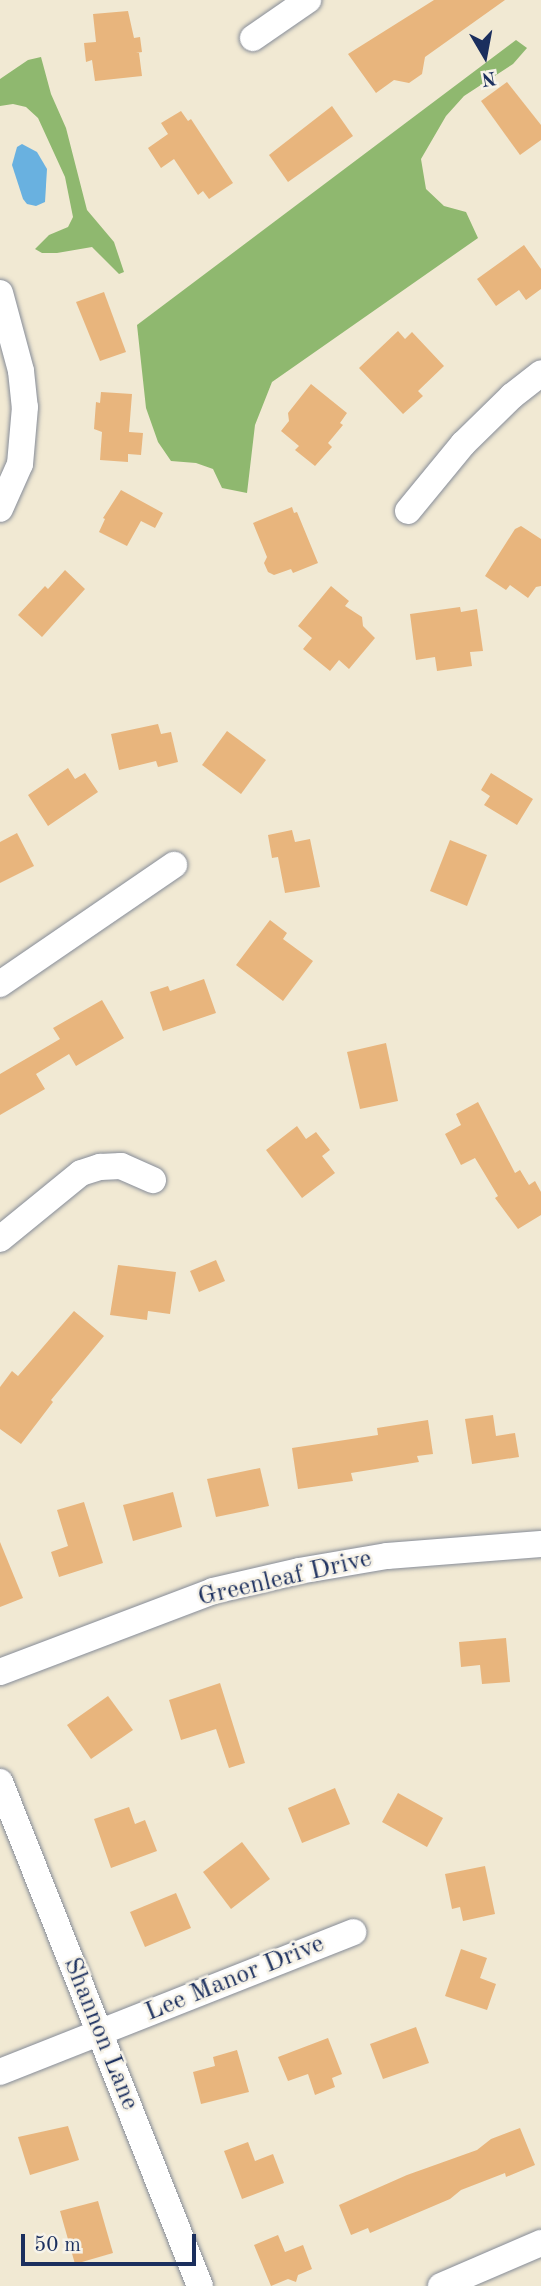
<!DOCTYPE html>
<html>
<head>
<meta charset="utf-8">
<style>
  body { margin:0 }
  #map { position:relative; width:541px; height:2286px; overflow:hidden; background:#f1e9d3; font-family:"Old Standard TT",serif }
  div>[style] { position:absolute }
  .forest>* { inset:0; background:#8fb86f }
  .water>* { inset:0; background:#69b1e0 }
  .building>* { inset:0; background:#e8b57d }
  .roads { filter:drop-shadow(0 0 2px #868c98) drop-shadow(0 0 2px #868c98) }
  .street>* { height:26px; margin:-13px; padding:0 13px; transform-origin:13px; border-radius:13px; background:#fff }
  span { translate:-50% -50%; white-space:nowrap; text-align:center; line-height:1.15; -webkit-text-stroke:5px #f7f3e8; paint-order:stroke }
  .street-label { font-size:26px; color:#1b2f5e }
  .north { position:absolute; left:450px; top:21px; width:70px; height:70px; -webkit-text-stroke:5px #f7f3e8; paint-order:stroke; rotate:170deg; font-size:19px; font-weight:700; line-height:28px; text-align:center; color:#1b2f5e }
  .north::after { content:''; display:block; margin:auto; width:24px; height:32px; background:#1b2f5e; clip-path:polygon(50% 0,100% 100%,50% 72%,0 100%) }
  .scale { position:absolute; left:21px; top:2234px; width:175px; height:32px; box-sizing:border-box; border:4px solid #1b2f5e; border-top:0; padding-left:9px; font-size:21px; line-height:24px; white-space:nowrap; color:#1b2f5e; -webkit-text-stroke:5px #f7f3e8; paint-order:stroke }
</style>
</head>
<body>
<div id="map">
  <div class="forest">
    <i style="clip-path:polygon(516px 40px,527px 48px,513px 64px,464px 96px,446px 116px,421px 159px,426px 189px,444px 206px,466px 212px,478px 238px,272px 382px,255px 425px,247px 493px,222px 488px,213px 469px,196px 463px,171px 461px,158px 442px,146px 408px,137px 325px)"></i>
    <i style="clip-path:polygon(41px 57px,51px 94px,66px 128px,87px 210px,114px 242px,124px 272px,119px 274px,92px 247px,57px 253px,42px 253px,35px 249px,49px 235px,68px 227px,73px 217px,65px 177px,38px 118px,26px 107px,13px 104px,0 106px,0 79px,28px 60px)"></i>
  </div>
  <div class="water">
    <i style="clip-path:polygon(22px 144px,37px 152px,47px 169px,45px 202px,36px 206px,27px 204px,23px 199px,12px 165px,17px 147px)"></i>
  </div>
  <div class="building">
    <i style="clip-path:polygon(434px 0,505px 0,425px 57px,422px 74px,409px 83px,394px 80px,376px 93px,348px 54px)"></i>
    <i style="clip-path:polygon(128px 11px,134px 38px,140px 37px,142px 52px,136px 53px,139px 53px,142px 76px,95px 81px,92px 60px,86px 62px,84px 43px,96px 42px,93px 14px)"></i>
    <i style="clip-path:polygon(507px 82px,541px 125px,541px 140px,520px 155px,481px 101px)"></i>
    <i style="clip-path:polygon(332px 106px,353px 136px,288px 182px,269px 155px)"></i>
    <i style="clip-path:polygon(181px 111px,188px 121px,191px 119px,233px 183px,209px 199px,203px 191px,198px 195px,174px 159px,161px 168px,148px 148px,168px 134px,161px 123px)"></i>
    <i style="clip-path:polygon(524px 245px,541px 269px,541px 289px,526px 300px,519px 290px,496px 306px,477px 279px)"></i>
    <i style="clip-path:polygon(104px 292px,126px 352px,100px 361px,76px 302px)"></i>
    <i style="clip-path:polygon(398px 331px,405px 339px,412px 332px,444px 366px,418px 391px,423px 396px,403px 414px,359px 368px)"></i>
    <i style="clip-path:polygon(311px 384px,347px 413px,340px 423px,343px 425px,328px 443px,332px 447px,315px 466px,295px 450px,299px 446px,281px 431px,289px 421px,288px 413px)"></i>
    <i style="clip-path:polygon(101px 392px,132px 394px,129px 432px,143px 433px,141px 455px,128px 454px,128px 462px,100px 460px,102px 432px,94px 429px,96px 402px,100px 403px)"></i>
    <i style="clip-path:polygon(121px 490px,163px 513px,155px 528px,141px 521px,127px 546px,99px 532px,105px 519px,103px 518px)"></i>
    <i style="clip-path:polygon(292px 507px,294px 513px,297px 512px,318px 563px,293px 573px,291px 569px,274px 575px,268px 572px,264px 563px,267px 557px,253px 523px)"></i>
    <i style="clip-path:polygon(521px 526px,541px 539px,541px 586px,536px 587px,528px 598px,510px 585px,506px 590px,485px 576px,515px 529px)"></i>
    <i style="clip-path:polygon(65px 570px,85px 589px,42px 637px,18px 615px,45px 586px,48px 589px)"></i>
    <i style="clip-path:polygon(331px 586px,349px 601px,345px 606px,362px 617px,363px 626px,375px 638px,349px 669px,339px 660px,330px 671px,303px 649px,312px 638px,298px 626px)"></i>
    <i style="clip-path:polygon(460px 607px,461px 612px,477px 609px,483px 651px,470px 652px,472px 666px,437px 671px,435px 657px,416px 660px,410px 614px)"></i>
    <i style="clip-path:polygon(158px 724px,161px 734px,171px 732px,178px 762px,158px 767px,156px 761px,119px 770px,111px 734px)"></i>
    <i style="clip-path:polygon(227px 731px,266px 760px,241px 794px,202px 765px)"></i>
    <i style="clip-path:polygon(68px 768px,75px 779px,85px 773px,98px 792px,48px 826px,28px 795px)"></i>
    <i style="clip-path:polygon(491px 773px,533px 799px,517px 825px,484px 805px,490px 796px,481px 790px)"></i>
    <i style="clip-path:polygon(292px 830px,295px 842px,310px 839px,320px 887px,285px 893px,278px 857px,272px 858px,268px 835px)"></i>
    <i style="clip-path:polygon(17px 833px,34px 866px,0 883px,0 842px)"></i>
    <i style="clip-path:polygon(450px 840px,487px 855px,467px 906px,430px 891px)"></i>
    <i style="clip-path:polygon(270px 920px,287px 933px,283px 939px,313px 961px,283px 1001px,236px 965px)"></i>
    <i style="clip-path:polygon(204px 979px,216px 1013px,163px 1031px,150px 992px,168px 986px,170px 991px)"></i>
    <i style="clip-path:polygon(102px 1000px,124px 1038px,76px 1066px,69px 1054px,36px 1074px,45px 1089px,0 1115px,0 1074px,60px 1039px,53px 1028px)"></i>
    <i style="clip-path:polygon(386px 1043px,398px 1101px,360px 1109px,347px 1052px)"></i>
    <i style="clip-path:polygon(478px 1102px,515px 1173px,520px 1170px,529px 1185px,535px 1181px,541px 1192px,541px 1215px,518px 1229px,495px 1198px,498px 1196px,475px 1158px,461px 1165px,445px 1134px,461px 1125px,456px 1114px)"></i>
    <i style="clip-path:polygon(297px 1126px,306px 1139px,316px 1132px,330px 1150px,322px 1156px,335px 1173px,302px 1198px,266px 1150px)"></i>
    <i style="clip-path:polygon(216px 1260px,225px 1281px,199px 1292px,190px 1271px)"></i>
    <i style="clip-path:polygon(118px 1265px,176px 1272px,170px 1314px,148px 1311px,147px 1320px,110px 1315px)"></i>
    <i style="clip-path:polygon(74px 1311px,104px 1336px,51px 1400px,53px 1402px,21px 1444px,0 1429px,0 1387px,12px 1371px,18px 1376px)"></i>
    <i style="clip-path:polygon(493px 1415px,496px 1436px,515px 1433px,519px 1457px,472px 1464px,465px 1419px)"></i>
    <i style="clip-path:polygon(428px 1420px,433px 1454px,417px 1456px,419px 1462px,351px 1473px,353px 1481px,298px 1489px,292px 1448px,378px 1435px,377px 1428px)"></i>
    <i style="clip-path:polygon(260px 1468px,269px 1506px,216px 1517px,207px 1479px)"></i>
    <i style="clip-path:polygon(173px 1492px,182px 1527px,133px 1541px,123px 1505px)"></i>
    <i style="clip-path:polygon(84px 1502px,103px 1563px,59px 1577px,51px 1552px,68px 1546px,57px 1510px)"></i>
    <i style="clip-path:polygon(0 1542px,23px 1598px,0 1607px)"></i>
    <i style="clip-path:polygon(506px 1638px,510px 1682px,482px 1684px,480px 1665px,461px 1667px,459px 1642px)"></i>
    <i style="clip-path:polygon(220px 1683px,245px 1763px,229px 1768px,216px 1729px,181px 1740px,169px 1700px)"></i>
    <i style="clip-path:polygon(108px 1696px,133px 1730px,91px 1759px,67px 1725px)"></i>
    <i style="clip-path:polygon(335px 1788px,350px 1824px,302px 1843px,288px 1808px)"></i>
    <i style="clip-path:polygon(398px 1793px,443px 1818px,427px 1847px,382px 1822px)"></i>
    <i style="clip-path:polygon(129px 1807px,135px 1824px,145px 1820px,157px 1851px,111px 1868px,94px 1819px)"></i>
    <i style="clip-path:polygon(242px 1842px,270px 1879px,231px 1909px,203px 1872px)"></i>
    <i style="clip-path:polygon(485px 1866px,495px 1914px,463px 1921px,460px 1907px,452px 1909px,445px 1874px)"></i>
    <i style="clip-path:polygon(176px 1893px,191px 1928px,145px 1947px,130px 1912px)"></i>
    <i style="clip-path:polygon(461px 1949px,487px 1958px,480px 1978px,496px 1984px,487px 2010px,445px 1996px)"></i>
    <i style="clip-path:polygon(416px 2027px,429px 2063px,383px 2079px,370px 2044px)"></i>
    <i style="clip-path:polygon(328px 2038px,342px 2074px,332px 2078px,335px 2087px,315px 2095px,308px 2074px,288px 2081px,278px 2057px)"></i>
    <i style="clip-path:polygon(237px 2050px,249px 2092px,201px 2104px,193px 2072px,215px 2066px,213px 2057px)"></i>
    <i style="clip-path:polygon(68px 2126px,79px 2160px,30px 2175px,18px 2137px)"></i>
    <i style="clip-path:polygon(520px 2128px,535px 2165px,506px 2177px,505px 2173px,461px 2190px,450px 2199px,370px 2233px,368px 2228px,351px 2235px,339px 2205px,407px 2175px,477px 2150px,491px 2139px)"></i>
    <i style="clip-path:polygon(248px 2142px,255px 2161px,273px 2154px,284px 2183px,242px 2199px,224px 2151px)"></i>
    <i style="clip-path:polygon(98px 2201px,113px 2253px,75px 2264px,60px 2211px)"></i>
    <i style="clip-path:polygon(278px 2235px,285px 2252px,303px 2245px,312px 2269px,298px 2275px,296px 2282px,288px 2279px,271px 2286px,254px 2245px)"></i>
  </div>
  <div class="roads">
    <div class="street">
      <i style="left:253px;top:38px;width:67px;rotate:-34.6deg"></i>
      <i style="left:0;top:293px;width:81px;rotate:74.9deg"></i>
      <i style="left:21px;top:371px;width:36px;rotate:84deg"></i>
      <i style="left:25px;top:407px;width:57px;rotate:95deg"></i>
      <i style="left:20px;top:464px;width:49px;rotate:114deg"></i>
      <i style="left:408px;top:511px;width:87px;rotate:-50.6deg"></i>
      <i style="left:463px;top:444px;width:69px;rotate:-44.4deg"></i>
      <i style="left:512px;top:396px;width:37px;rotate:-38deg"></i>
      <i style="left:0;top:984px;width:211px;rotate:-34.4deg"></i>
      <i style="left:0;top:1239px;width:104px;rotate:-39.2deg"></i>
      <i style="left:81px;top:1173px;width:20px;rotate:-18deg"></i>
      <i style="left:100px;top:1167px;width:21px;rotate:-3deg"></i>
      <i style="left:121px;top:1166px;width:35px;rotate:24deg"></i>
      <i style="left:0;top:1672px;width:228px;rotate:-20.8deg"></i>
      <i style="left:213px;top:1591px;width:88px;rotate:-13.1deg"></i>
      <i style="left:299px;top:1571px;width:89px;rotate:-9.7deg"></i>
      <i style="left:387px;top:1556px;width:154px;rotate:-4.5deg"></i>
      <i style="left:0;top:1782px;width:542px;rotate:68.36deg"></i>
      <i style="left:0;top:2072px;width:380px;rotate:-21.6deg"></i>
      <i style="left:441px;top:2286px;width:109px;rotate:-23.3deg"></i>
    </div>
  </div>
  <div class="street-label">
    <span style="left:285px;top:1579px;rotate:-13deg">Greenleaf Drive</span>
    <span style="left:235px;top:1979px;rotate:-22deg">Lee Manor Drive</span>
    <span style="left:100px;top:2034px;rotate:68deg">Shannon Lane</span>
  </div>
  <div class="north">N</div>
  <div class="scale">50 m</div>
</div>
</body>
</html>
